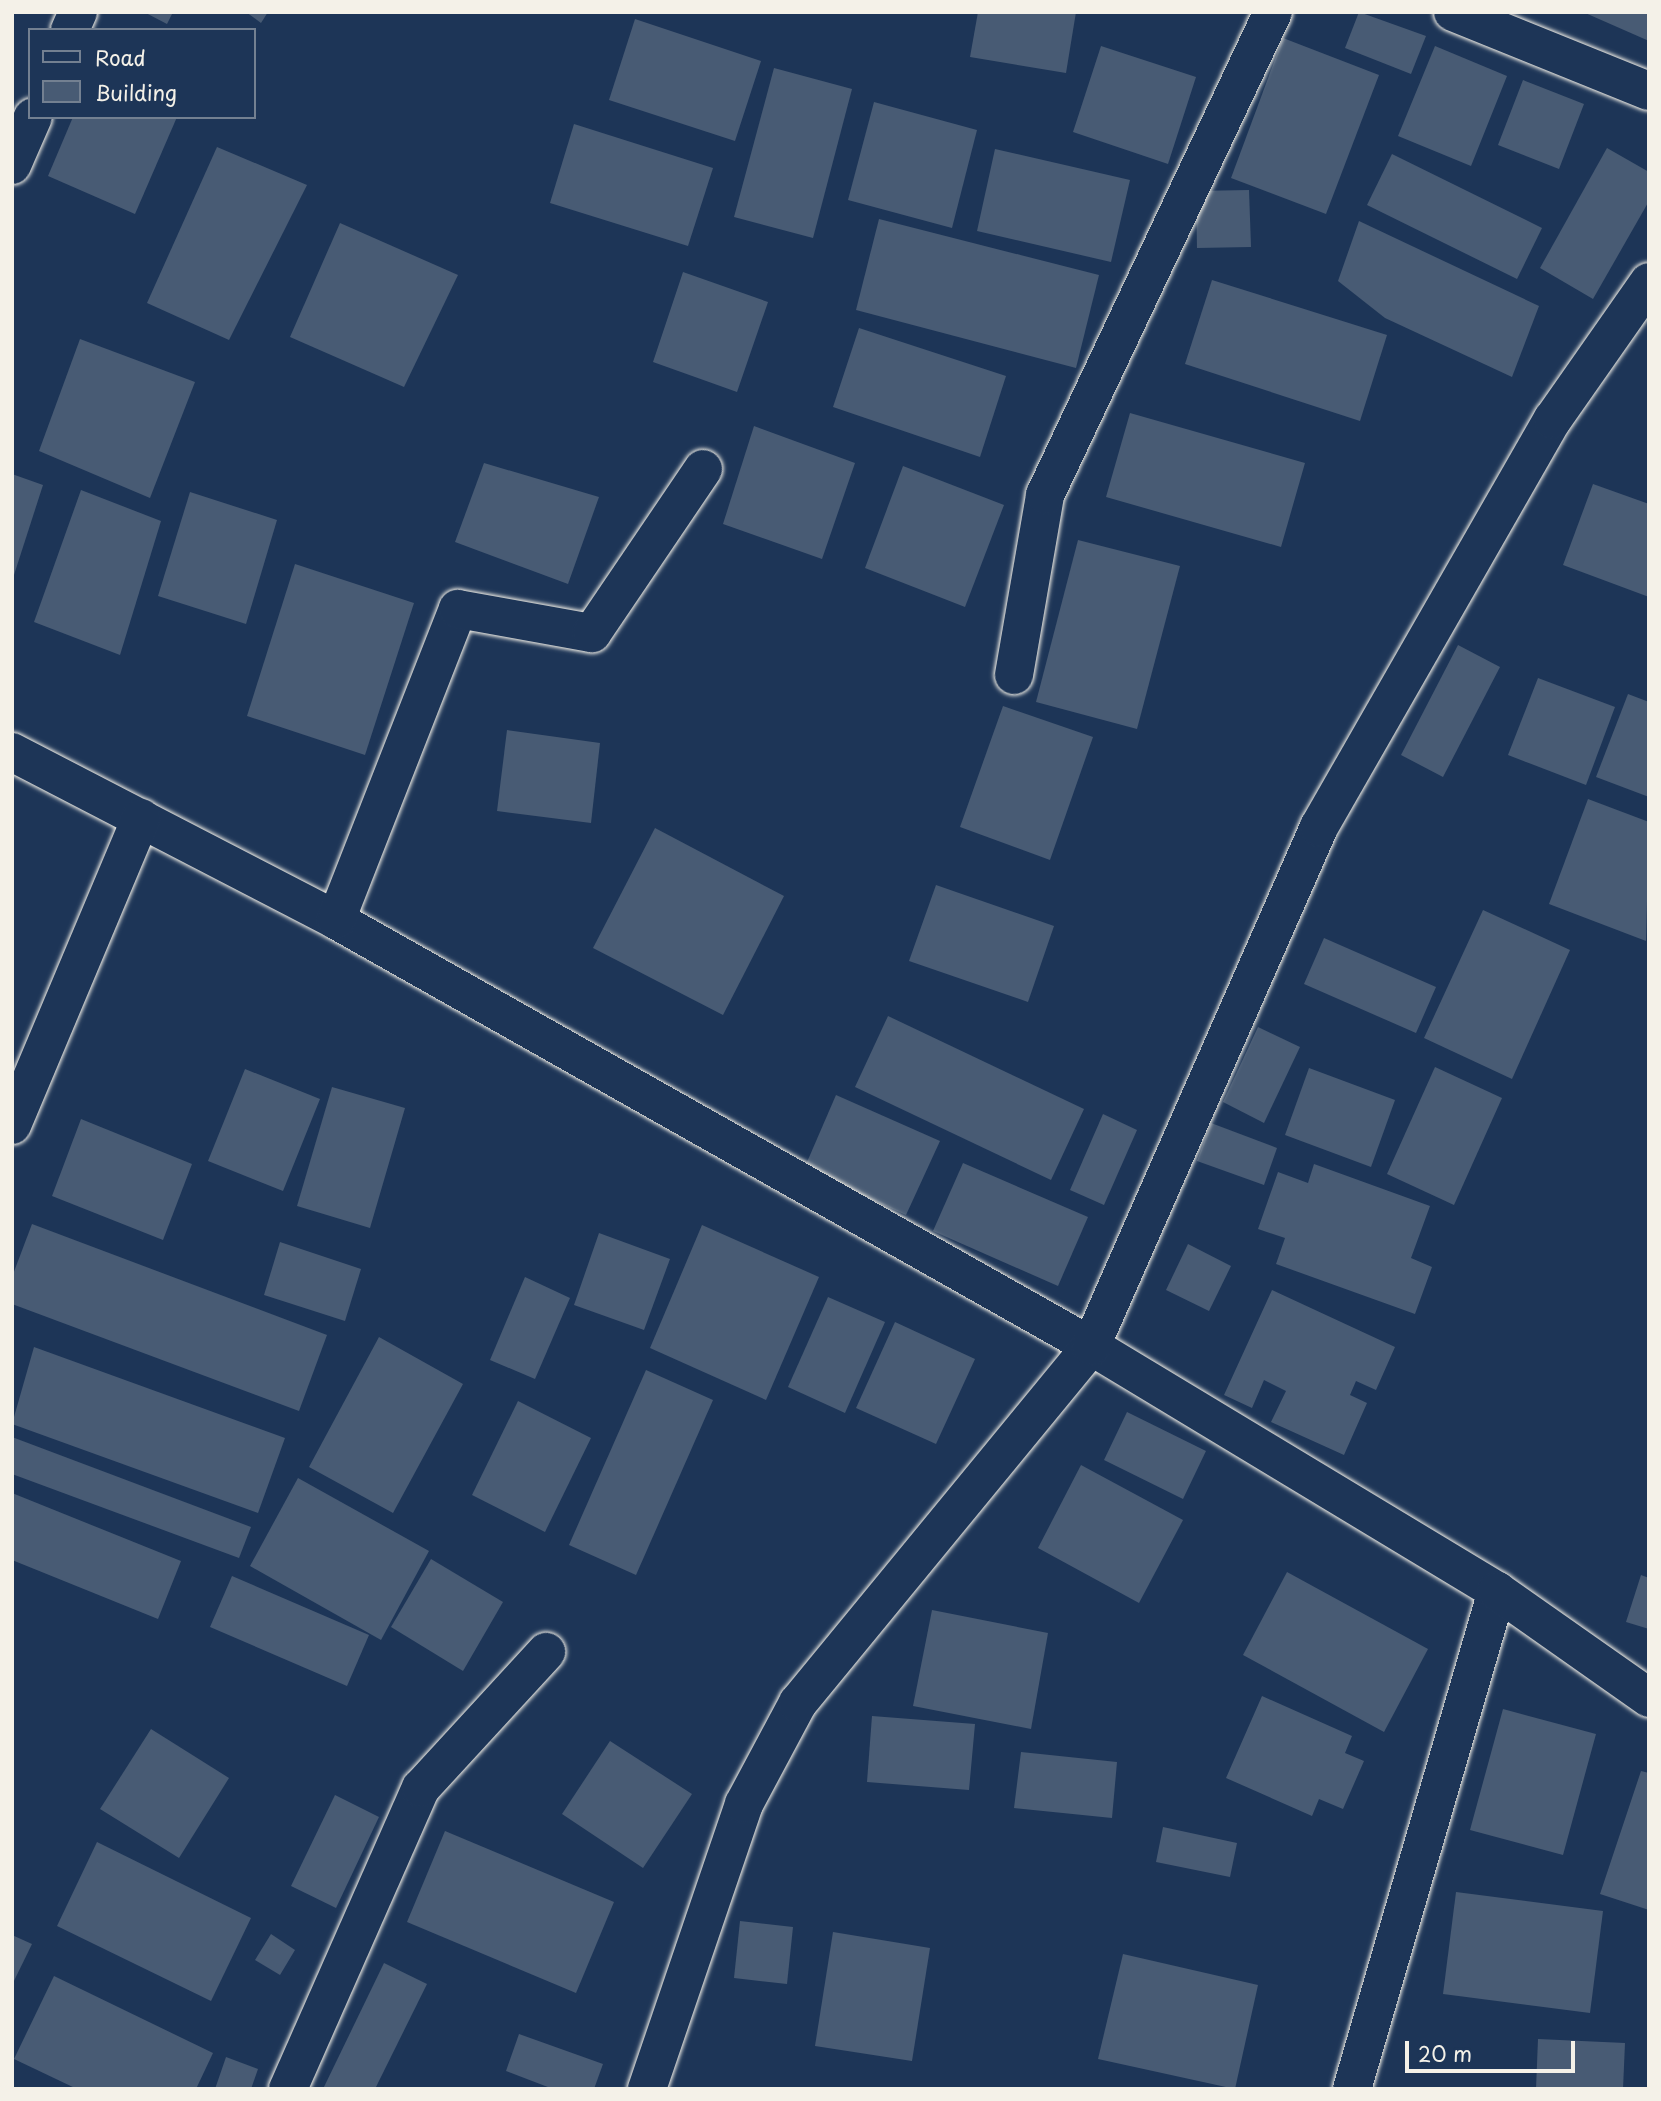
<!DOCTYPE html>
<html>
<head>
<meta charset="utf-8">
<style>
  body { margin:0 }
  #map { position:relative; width:1661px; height:2101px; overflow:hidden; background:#1d3557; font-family:"Playpen Sans",sans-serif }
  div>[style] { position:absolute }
  .building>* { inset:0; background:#485b74 }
  .roads { filter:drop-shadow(0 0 2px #f4f1e8) drop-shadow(0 0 2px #f4f1e8) }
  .minor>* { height:38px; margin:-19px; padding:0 19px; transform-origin:19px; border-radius:19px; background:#1d3557 }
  span { translate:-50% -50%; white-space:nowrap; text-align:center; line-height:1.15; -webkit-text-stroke:5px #1d3557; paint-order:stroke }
  .frame { position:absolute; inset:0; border:14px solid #f4f1e8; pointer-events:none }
  .legend { position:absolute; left:28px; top:28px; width:228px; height:91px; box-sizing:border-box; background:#1d3557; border:2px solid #738091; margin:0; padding:9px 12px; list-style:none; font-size:21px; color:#f4f1e8 }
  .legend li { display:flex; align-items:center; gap:14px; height:35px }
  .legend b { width:35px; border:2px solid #738091 }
  .scale { position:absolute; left:1405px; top:2041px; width:170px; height:32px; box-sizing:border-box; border:4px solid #f4f1e8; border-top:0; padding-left:9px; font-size:21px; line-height:24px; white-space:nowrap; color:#f4f1e8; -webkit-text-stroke:5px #1d3557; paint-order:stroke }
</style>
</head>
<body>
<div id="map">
  <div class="building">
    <i style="clip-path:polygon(144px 12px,173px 12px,167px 24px)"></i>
    <i style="clip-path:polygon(246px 12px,268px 12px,261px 23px)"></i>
    <i style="clip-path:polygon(978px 12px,1076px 12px,1066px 73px,970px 57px)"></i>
    <i style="clip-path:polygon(1359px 12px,1426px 36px,1411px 74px,1345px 48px)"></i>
    <i style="clip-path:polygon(1583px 12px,1649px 12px,1649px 41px)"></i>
    <i style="clip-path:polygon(635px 19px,761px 61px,735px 141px,609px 100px)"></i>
    <i style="clip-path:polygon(1283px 38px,1379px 75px,1326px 214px,1231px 178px)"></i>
    <i style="clip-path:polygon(1101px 46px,1196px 77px,1168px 164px,1073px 132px)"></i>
    <i style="clip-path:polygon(1435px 46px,1507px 76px,1471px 166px,1398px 136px)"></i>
    <i style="clip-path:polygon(774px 68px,852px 89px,813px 238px,734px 217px)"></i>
    <i style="clip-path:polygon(1523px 80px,1584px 104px,1559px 169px,1498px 145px)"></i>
    <i style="clip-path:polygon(874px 102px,977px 130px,952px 228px,848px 200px)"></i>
    <i style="clip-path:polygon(73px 117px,177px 117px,135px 214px,48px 176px)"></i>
    <i style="clip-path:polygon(574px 124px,713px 168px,688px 246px,550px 203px)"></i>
    <i style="clip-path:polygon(217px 147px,307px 185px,229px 340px,147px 303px)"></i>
    <i style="clip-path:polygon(1607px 148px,1649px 172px,1649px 201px,1593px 299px,1540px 268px)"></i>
    <i style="clip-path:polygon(995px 149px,1130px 180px,1111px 262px,977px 231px)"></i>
    <i style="clip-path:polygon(1392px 154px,1542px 228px,1517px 279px,1367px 205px)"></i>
    <i style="clip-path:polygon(1249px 190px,1251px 247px,1197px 248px,1196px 191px)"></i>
    <i style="clip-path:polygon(879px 219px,1099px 275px,1076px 368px,856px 310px)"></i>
    <i style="clip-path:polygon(1359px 221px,1539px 306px,1512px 377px,1385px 318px,1338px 281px)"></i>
    <i style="clip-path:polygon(340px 223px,458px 275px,404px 387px,290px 337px)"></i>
    <i style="clip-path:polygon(683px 272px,768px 302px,737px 392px,653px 362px)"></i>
    <i style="clip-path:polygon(1212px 280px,1387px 335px,1360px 421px,1185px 364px)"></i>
    <i style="clip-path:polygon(859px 328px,1006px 376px,980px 457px,833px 407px)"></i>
    <i style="clip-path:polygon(80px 339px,195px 382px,150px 498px,39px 451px)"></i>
    <i style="clip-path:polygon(1130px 413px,1305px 463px,1281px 547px,1106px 497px)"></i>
    <i style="clip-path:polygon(754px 426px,855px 463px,822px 559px,723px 524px)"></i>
    <i style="clip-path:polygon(484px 463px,599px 497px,568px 584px,455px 542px)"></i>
    <i style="clip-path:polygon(903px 466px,1004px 505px,965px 607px,865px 568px)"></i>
    <i style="clip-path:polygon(12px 474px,43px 485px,13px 578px,12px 578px)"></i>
    <i style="clip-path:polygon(1593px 484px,1649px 504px,1649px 597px,1563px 565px)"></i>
    <i style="clip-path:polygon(81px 490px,161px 521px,120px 655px,34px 622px)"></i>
    <i style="clip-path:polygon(190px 492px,277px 520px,246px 624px,158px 596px)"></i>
    <i style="clip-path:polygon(1078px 540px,1180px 566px,1137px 729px,1036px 702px)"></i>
    <i style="clip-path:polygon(295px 564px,414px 603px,365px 755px,247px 716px)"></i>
    <i style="clip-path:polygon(1458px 645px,1500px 667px,1443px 777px,1401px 755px)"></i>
    <i style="clip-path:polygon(1538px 678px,1615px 707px,1586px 785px,1508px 755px)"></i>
    <i style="clip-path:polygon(1628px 694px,1649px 702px,1649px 797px,1596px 777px)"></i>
    <i style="clip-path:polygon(1003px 706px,1093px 737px,1050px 860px,960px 827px)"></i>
    <i style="clip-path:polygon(507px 730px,600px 743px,591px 823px,497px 811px)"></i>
    <i style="clip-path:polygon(1588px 799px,1649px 822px,1646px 941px,1549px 904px)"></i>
    <i style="clip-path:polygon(655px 828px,784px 896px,723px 1015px,593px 948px)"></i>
    <i style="clip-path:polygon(936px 885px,1054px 926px,1028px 1002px,909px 961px)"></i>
    <i style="clip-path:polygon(1483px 910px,1570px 950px,1512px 1079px,1424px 1038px)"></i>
    <i style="clip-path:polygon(1324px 938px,1436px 987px,1416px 1033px,1304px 984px)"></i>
    <i style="clip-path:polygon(888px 1016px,1084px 1109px,1051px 1180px,855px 1087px)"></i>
    <i style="clip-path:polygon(1258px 1027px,1300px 1047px,1264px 1123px,1223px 1102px)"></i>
    <i style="clip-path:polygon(1435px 1067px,1502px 1098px,1454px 1205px,1387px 1174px)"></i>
    <i style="clip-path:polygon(1309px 1068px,1395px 1100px,1371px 1167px,1285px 1135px)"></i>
    <i style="clip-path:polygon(245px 1069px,320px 1099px,283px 1191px,208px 1161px)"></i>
    <i style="clip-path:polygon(332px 1087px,405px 1108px,370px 1228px,297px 1206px)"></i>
    <i style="clip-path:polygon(836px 1095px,940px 1141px,906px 1215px,804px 1169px)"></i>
    <i style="clip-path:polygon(1103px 1114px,1137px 1130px,1104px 1205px,1070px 1190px)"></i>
    <i style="clip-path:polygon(81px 1119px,192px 1164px,163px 1240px,52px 1196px)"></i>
    <i style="clip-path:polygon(1211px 1123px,1277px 1148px,1264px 1185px,1197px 1161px)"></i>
    <i style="clip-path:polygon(963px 1163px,1088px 1217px,1058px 1286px,933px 1231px)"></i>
    <i style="clip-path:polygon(1314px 1164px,1430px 1206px,1411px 1258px,1432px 1267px,1415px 1314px,1276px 1264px,1285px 1238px,1258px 1229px,1278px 1172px,1308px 1183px)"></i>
    <i style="clip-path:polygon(32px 1224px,327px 1335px,299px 1411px,12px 1304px,12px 1277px)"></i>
    <i style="clip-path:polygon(702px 1225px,819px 1277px,766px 1400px,650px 1348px)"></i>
    <i style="clip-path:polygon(599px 1233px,670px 1259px,644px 1330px,574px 1305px)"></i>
    <i style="clip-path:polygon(280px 1242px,361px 1269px,345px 1321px,264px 1295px)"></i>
    <i style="clip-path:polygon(1188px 1244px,1231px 1266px,1209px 1311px,1166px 1290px)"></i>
    <i style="clip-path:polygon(525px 1277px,570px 1298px,535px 1379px,490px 1360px)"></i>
    <i style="clip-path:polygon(1272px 1290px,1395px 1347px,1376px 1390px,1356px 1381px,1350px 1395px,1367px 1403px,1344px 1455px,1271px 1422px,1286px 1391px,1264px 1380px,1252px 1408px,1224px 1395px)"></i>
    <i style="clip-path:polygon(828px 1297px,885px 1322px,845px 1413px,788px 1387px)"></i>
    <i style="clip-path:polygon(895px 1322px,975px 1359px,936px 1444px,856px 1408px)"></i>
    <i style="clip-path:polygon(379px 1337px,463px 1384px,393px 1513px,309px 1467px)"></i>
    <i style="clip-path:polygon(34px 1347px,285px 1438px,258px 1513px,12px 1424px)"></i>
    <i style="clip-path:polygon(646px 1370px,713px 1400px,636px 1575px,569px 1545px)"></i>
    <i style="clip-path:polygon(518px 1401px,591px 1438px,545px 1532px,472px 1495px)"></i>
    <i style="clip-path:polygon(1127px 1412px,1206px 1451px,1183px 1499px,1104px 1460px)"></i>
    <i style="clip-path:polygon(12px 1437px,251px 1527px,239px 1558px,12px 1474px)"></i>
    <i style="clip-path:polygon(1081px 1465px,1183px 1520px,1139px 1603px,1038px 1548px)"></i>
    <i style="clip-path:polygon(298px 1478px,429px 1551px,381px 1640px,250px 1566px)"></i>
    <i style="clip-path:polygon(12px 1493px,181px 1561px,158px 1619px,12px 1560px)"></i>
    <i style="clip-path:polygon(431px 1559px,503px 1602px,463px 1671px,391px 1627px)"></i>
    <i style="clip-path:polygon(1287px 1572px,1428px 1649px,1384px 1732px,1243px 1655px)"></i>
    <i style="clip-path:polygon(1641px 1575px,1649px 1578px,1649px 1629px,1626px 1622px)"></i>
    <i style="clip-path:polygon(232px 1576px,369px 1635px,347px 1686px,210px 1627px)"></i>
    <i style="clip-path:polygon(932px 1610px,1048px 1633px,1031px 1729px,913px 1706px)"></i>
    <i style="clip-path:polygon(1262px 1696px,1352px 1736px,1345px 1753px,1364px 1761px,1343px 1809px,1319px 1799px,1312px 1816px,1226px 1778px)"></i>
    <i style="clip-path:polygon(1503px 1709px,1596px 1734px,1563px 1855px,1470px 1830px)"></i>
    <i style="clip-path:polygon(872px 1716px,975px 1724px,969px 1790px,867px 1782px)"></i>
    <i style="clip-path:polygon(151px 1729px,229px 1778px,179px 1858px,100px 1809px)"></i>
    <i style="clip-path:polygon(610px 1741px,692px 1794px,643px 1868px,562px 1814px)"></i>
    <i style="clip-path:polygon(1021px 1752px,1117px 1762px,1112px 1818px,1014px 1808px)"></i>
    <i style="clip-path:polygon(1641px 1771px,1649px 1773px,1649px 1910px,1600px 1894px)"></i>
    <i style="clip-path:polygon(335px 1795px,379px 1817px,336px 1908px,291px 1886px)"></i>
    <i style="clip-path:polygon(1163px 1827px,1237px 1843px,1230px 1877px,1156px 1862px)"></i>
    <i style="clip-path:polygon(445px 1831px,614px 1902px,576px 1993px,407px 1922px)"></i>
    <i style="clip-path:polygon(97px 1842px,251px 1918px,211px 2001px,57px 1926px)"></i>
    <i style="clip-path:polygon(1456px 1892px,1603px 1911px,1590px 2013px,1443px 1994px)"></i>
    <i style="clip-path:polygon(740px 1921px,793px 1927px,787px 1984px,734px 1978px)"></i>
    <i style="clip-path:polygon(833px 1932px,930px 1948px,912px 2061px,815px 2046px)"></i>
    <i style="clip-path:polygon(271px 1934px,295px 1950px,280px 1975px,255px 1960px)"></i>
    <i style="clip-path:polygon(12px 1935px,32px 1944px,12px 1985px)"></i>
    <i style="clip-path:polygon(1123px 1954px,1258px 1985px,1235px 2089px,1098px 2059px)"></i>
    <i style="clip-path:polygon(384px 1963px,427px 1984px,375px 2089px,323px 2089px)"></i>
    <i style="clip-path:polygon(54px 1976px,213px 2053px,196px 2089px,77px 2089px,14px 2059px)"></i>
    <i style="clip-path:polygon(519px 2034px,603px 2064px,594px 2089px,553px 2089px,506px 2071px)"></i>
    <i style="clip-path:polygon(1538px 2039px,1625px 2043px,1623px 2089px,1536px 2089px)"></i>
    <i style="clip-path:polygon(226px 2057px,258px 2069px,251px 2089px,215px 2089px)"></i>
  </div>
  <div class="roads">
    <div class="minor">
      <i style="left:1453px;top:12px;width:211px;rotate:22deg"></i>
      <i style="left:70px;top:30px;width:20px;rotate:-66deg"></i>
      <i style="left:12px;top:165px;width:52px;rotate:-66.4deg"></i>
      <i style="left:1014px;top:675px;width:183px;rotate:-80.2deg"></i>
      <i style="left:1045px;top:495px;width:534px;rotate:-64.73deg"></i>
      <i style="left:12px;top:752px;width:365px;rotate:27.4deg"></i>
      <i style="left:336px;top:920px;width:867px;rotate:29.43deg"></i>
      <i style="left:1091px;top:1346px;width:474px;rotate:31.1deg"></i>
      <i style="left:1497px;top:1591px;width:519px;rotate:106.23deg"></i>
      <i style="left:336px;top:920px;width:334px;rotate:-68.6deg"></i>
      <i style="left:458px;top:609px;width:136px;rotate:10.2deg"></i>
      <i style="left:592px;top:633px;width:198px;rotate:-55.9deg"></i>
      <i style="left:12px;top:1125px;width:333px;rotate:-67.2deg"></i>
      <i style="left:1497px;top:1591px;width:186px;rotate:35.1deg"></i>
      <i style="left:288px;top:2089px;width:329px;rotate:-66.2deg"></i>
      <i style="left:421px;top:1788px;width:185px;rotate:-47.4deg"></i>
      <i style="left:647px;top:2089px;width:301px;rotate:-71.2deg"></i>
      <i style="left:744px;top:1804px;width:115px;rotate:-61.9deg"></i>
      <i style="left:798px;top:1703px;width:462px;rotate:-50.6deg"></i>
      <i style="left:1091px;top:1346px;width:567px;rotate:-66.28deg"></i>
      <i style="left:1319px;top:827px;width:470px;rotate:-60.2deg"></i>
      <i style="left:1553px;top:419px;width:167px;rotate:-55deg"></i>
    </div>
  </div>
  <div class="frame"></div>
  <ul class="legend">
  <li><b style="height:9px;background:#1d3557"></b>Road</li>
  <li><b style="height:19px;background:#485b74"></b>Building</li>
  </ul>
  <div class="scale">20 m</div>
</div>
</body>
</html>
